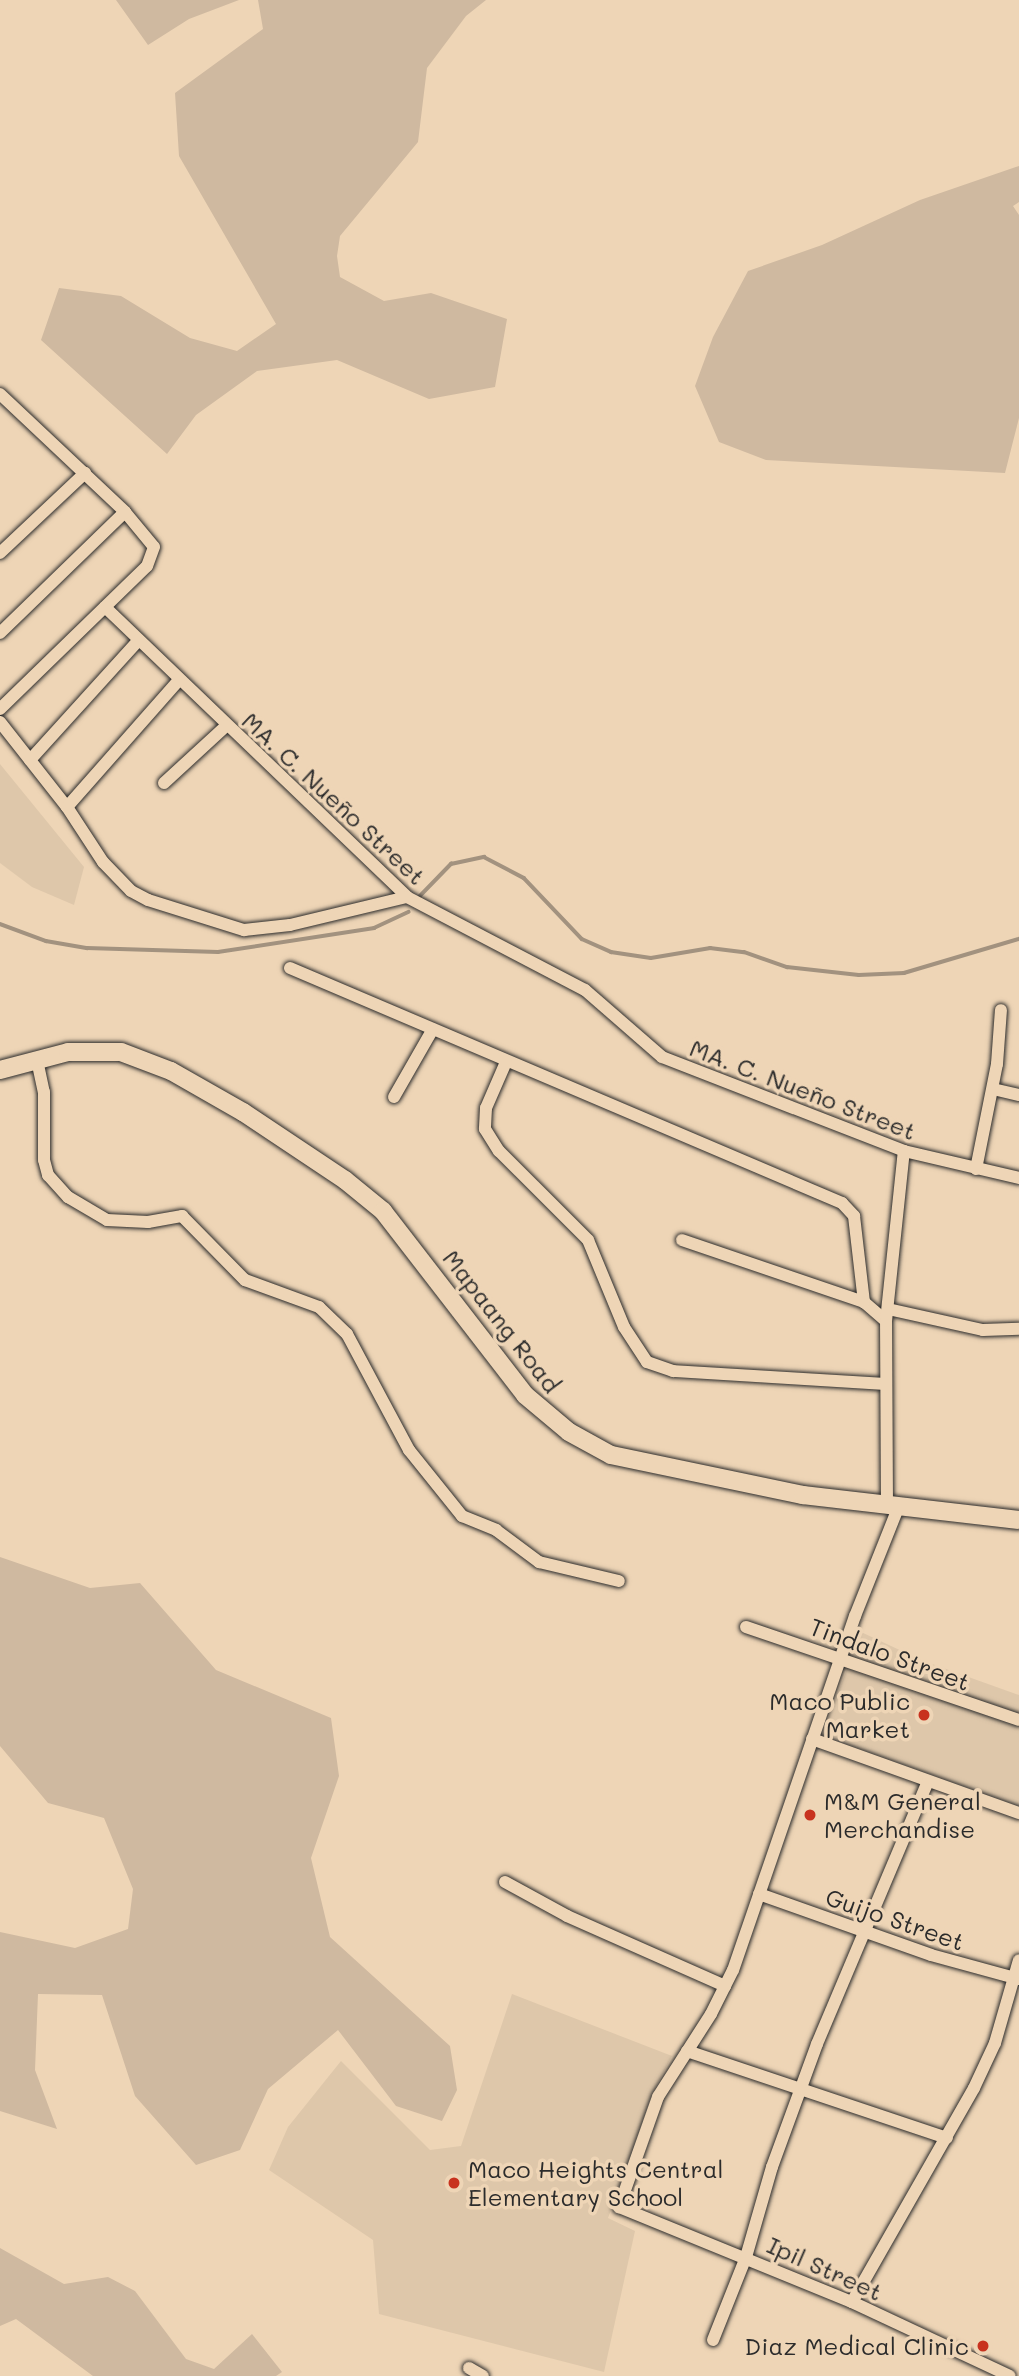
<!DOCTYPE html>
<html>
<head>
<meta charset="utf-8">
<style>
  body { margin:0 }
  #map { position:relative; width:1019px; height:2376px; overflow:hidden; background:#eed5b6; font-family:Mali,sans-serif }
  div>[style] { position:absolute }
  .built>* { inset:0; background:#dec7aa }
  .green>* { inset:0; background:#cfb9a0 }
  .stream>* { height:3.5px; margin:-1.75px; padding:0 1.75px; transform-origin:1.75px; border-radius:1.75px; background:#a2927f }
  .roads { filter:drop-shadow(0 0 2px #2b2b2b) drop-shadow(0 0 2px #2b2b2b) }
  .street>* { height:12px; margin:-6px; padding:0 6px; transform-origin:6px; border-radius:6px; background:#eed5b6 }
  .secondary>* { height:18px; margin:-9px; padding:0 9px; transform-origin:9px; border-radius:9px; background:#eed5b6 }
  .dots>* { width:19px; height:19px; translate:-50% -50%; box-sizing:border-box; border:4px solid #eed5b6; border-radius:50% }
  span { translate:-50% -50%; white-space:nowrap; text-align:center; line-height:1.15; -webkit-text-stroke:7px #eed5b6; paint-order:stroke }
  .street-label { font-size:24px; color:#2b2b2b }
  .poi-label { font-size:24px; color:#2b2b2b }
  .right { translate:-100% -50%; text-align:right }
  .left { translate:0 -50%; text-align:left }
</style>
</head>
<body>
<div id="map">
  <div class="built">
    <i style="clip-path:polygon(0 764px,84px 867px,74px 905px,32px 887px,0 863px)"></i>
    <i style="clip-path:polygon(861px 1632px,921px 1660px,1019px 1695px,1019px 1806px,822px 1735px)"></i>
    <i style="clip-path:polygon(512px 1994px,672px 2056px,652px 2094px,608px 2218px,635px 2231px,604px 2372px,379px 2314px,373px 2240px,269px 2170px,288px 2127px,341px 2061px,430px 2150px,461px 2146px)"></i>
  </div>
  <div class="green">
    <i style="clip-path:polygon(116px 0,239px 0,189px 19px,148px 45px)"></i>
    <i style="clip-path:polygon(258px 0,486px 0,466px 16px,427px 68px,418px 142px,340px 236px,337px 256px,340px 277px,384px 301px,431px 293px,507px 319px,495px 387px,429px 399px,337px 360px,257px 371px,196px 415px,167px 454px,41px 340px,59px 288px,121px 296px,190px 338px,237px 351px,276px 324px,179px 156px,175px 93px,263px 29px)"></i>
    <i style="clip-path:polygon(1019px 166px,1019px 202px,1013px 206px,1019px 215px,1019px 418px,1005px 473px,766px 460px,719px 442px,695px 386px,713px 337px,748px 271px,822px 245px,920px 200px)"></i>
    <i style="clip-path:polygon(0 1557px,90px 1588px,140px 1583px,216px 1670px,331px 1718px,339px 1776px,311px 1858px,330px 1937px,450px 2046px,457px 2090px,442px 2121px,396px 2106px,338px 2030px,268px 2089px,240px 2150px,196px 2165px,135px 2096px,102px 1995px,38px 1994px,35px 2070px,57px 2129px,0 2111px,0 1932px,75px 1948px,128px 1929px,133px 1889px,104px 1818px,48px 1803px,0 1746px)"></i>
    <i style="clip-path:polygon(0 2248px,64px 2284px,108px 2277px,135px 2291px,186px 2359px,214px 2369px,252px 2334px,282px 2372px,276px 2376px,93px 2376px,16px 2319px,0 2326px)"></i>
  </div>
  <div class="stream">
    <i style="left:420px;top:896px;width:45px;rotate:-45.9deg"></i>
    <i style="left:451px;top:864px;width:34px;rotate:-12deg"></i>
    <i style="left:484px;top:857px;width:45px;rotate:27.7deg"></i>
    <i style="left:524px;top:878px;width:84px;rotate:46.4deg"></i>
    <i style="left:582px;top:939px;width:32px;rotate:24deg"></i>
    <i style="left:611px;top:952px;width:40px;rotate:8.5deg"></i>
    <i style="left:651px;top:958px;width:60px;rotate:-9.6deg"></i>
    <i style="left:710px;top:948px;width:34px;rotate:7deg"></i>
    <i style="left:744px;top:952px;width:46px;rotate:19.2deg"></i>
    <i style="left:787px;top:967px;width:72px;rotate:6.3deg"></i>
    <i style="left:859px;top:975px;width:45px;rotate:-2.5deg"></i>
    <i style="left:904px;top:973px;width:120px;rotate:-16.5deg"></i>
    <i style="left:0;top:924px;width:49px;rotate:20.3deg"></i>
    <i style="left:46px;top:941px;width:42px;rotate:9.7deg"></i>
    <i style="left:87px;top:948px;width:131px;rotate:1.7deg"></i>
    <i style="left:218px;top:952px;width:158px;rotate:-8.7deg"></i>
    <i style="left:374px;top:928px;width:38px;rotate:-25deg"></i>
  </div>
  <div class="roads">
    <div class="street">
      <i style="left:0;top:394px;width:172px;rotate:43.3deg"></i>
      <i style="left:125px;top:512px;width:45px;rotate:50.4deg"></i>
      <i style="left:154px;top:547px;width:20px;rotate:110deg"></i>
      <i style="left:147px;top:566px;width:205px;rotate:135.8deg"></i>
      <i style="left:0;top:553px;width:117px;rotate:-43.3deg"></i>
      <i style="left:105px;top:607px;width:419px;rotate:43.8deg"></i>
      <i style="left:407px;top:897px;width:201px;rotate:27.6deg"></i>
      <i style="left:585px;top:990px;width:102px;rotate:41deg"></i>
      <i style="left:662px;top:1057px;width:260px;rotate:21.2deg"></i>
      <i style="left:904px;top:1151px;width:118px;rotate:13.2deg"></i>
      <i style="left:0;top:633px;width:174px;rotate:-44.1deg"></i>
      <i style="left:0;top:722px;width:108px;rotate:51.8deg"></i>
      <i style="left:67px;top:807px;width:66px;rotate:56.8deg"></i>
      <i style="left:103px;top:862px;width:40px;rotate:46deg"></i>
      <i style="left:131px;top:891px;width:19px;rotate:28deg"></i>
      <i style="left:148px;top:900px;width:101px;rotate:17.4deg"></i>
      <i style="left:244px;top:930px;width:46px;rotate:-6.2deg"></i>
      <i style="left:290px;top:925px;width:120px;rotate:-13.5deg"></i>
      <i style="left:30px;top:760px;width:162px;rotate:-47.8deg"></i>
      <i style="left:164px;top:783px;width:84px;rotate:-42.6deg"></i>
      <i style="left:67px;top:807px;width:169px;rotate:-48.6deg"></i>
      <i style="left:290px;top:968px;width:600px;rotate:23.06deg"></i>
      <i style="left:842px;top:1203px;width:18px;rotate:47deg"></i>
      <i style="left:854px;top:1216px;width:87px;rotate:83.4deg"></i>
      <i style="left:864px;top:1302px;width:29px;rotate:41deg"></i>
      <i style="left:37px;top:1060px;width:33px;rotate:78deg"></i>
      <i style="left:44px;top:1092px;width:68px;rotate:90deg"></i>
      <i style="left:44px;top:1160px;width:16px;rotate:75deg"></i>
      <i style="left:48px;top:1175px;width:30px;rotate:48deg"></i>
      <i style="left:68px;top:1197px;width:45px;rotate:30.5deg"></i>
      <i style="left:107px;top:1220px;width:41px;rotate:2.8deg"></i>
      <i style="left:148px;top:1222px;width:35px;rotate:-10deg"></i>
      <i style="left:182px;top:1216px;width:90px;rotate:45.5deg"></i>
      <i style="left:245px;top:1280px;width:79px;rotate:20deg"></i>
      <i style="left:319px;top:1307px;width:39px;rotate:44deg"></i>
      <i style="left:347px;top:1334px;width:132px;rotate:61.9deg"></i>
      <i style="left:409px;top:1450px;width:85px;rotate:51.2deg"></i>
      <i style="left:462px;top:1516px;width:37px;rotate:22deg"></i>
      <i style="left:496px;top:1530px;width:54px;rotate:36.7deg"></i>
      <i style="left:539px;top:1562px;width:82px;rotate:13.4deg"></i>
      <i style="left:506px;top:1062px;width:50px;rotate:113.5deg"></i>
      <i style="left:486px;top:1108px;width:21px;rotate:93deg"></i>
      <i style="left:485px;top:1129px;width:26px;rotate:58deg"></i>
      <i style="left:499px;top:1151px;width:126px;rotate:45deg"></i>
      <i style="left:588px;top:1240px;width:94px;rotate:67.5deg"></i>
      <i style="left:624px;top:1327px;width:42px;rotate:56.7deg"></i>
      <i style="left:647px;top:1362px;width:28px;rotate:19deg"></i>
      <i style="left:673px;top:1371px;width:211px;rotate:3.5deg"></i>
      <i style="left:993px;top:1089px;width:27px;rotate:13deg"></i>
      <i style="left:394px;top:1097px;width:78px;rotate:-60.2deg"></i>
      <i style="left:976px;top:1169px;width:107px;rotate:-78.7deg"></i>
      <i style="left:997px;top:1064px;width:54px;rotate:-85.8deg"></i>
      <i style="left:682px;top:1240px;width:192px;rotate:18.8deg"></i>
      <i style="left:888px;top:1309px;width:97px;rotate:12.5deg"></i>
      <i style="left:983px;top:1330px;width:36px;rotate:-2deg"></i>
      <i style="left:887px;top:1507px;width:186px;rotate:-90.3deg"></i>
      <i style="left:886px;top:1321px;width:171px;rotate:-84deg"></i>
      <i style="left:898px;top:1508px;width:116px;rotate:111.7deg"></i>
      <i style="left:855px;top:1616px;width:374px;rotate:109deg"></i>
      <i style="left:733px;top:1970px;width:49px;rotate:116.6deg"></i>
      <i style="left:711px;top:2014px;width:98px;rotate:122.6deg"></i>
      <i style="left:658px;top:2097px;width:117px;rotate:109.5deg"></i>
      <i style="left:619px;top:2207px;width:252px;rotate:22.2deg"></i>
      <i style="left:852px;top:2302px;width:174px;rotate:25.1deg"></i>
      <i style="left:746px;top:1627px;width:288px;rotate:18.8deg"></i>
      <i style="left:812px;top:1739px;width:220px;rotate:19.7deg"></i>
      <i style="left:505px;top:1882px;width:71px;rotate:28.7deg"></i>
      <i style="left:567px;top:1916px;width:173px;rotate:23.9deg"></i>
      <i style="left:759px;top:1894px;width:182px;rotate:19.5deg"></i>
      <i style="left:931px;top:1955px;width:91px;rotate:15.3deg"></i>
      <i style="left:687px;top:2051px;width:274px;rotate:18.5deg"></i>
      <i style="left:852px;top:2302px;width:246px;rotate:-60.3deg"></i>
      <i style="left:974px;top:2088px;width:50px;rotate:-65deg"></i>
      <i style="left:995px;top:2043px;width:86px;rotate:-73.9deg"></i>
      <i style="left:713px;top:2340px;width:89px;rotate:-68.3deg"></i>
      <i style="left:746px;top:2257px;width:94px;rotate:-73.9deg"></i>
      <i style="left:772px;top:2167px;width:131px;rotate:-69.9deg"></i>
      <i style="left:817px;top:2044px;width:285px;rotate:-67.1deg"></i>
      <i style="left:469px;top:2368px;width:16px;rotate:30deg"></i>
    </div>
    <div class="secondary">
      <i style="left:0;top:1070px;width:70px;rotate:-14.8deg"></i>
      <i style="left:68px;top:1052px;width:53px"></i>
      <i style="left:121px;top:1052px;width:53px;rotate:20.8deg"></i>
      <i style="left:171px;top:1071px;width:83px;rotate:29.7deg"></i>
      <i style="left:243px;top:1112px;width:123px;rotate:33.7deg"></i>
      <i style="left:345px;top:1180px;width:49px;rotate:39.2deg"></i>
      <i style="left:383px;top:1211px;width:232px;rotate:52.3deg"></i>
      <i style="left:525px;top:1395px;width:57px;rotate:40.1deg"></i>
      <i style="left:569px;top:1432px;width:48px;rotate:28.7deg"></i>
      <i style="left:611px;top:1455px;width:196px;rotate:11.8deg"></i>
      <i style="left:803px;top:1495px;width:217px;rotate:6.6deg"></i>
    </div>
  </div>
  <div class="dots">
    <i style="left:924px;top:1715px;background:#c8321e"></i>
    <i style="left:810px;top:1815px;background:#c8321e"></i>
    <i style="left:454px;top:2183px;background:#c8321e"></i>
    <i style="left:983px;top:2346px;background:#c8321e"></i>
  </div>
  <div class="street-label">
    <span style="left:334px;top:798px;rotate:43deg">MA. C. Nueño Street</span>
    <span style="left:803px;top:1089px;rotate:21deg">MA. C. Nueño Street</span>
    <span style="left:502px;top:1321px;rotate:52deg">Mapaang Road</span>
    <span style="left:890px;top:1654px;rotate:20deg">Tindalo Street</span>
    <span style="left:895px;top:1919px;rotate:19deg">Guijo Street</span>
    <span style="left:825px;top:2268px;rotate:24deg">Ipil Street</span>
  </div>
  <div class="poi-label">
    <span class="right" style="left:910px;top:1715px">Maco Public<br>Market</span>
    <span class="left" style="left:824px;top:1815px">M&amp;M General<br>Merchandise</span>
    <span class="left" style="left:468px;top:2183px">Maco Heights Central<br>Elementary School</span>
    <span class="right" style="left:969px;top:2346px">Diaz Medical Clinic</span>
  </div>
</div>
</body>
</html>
